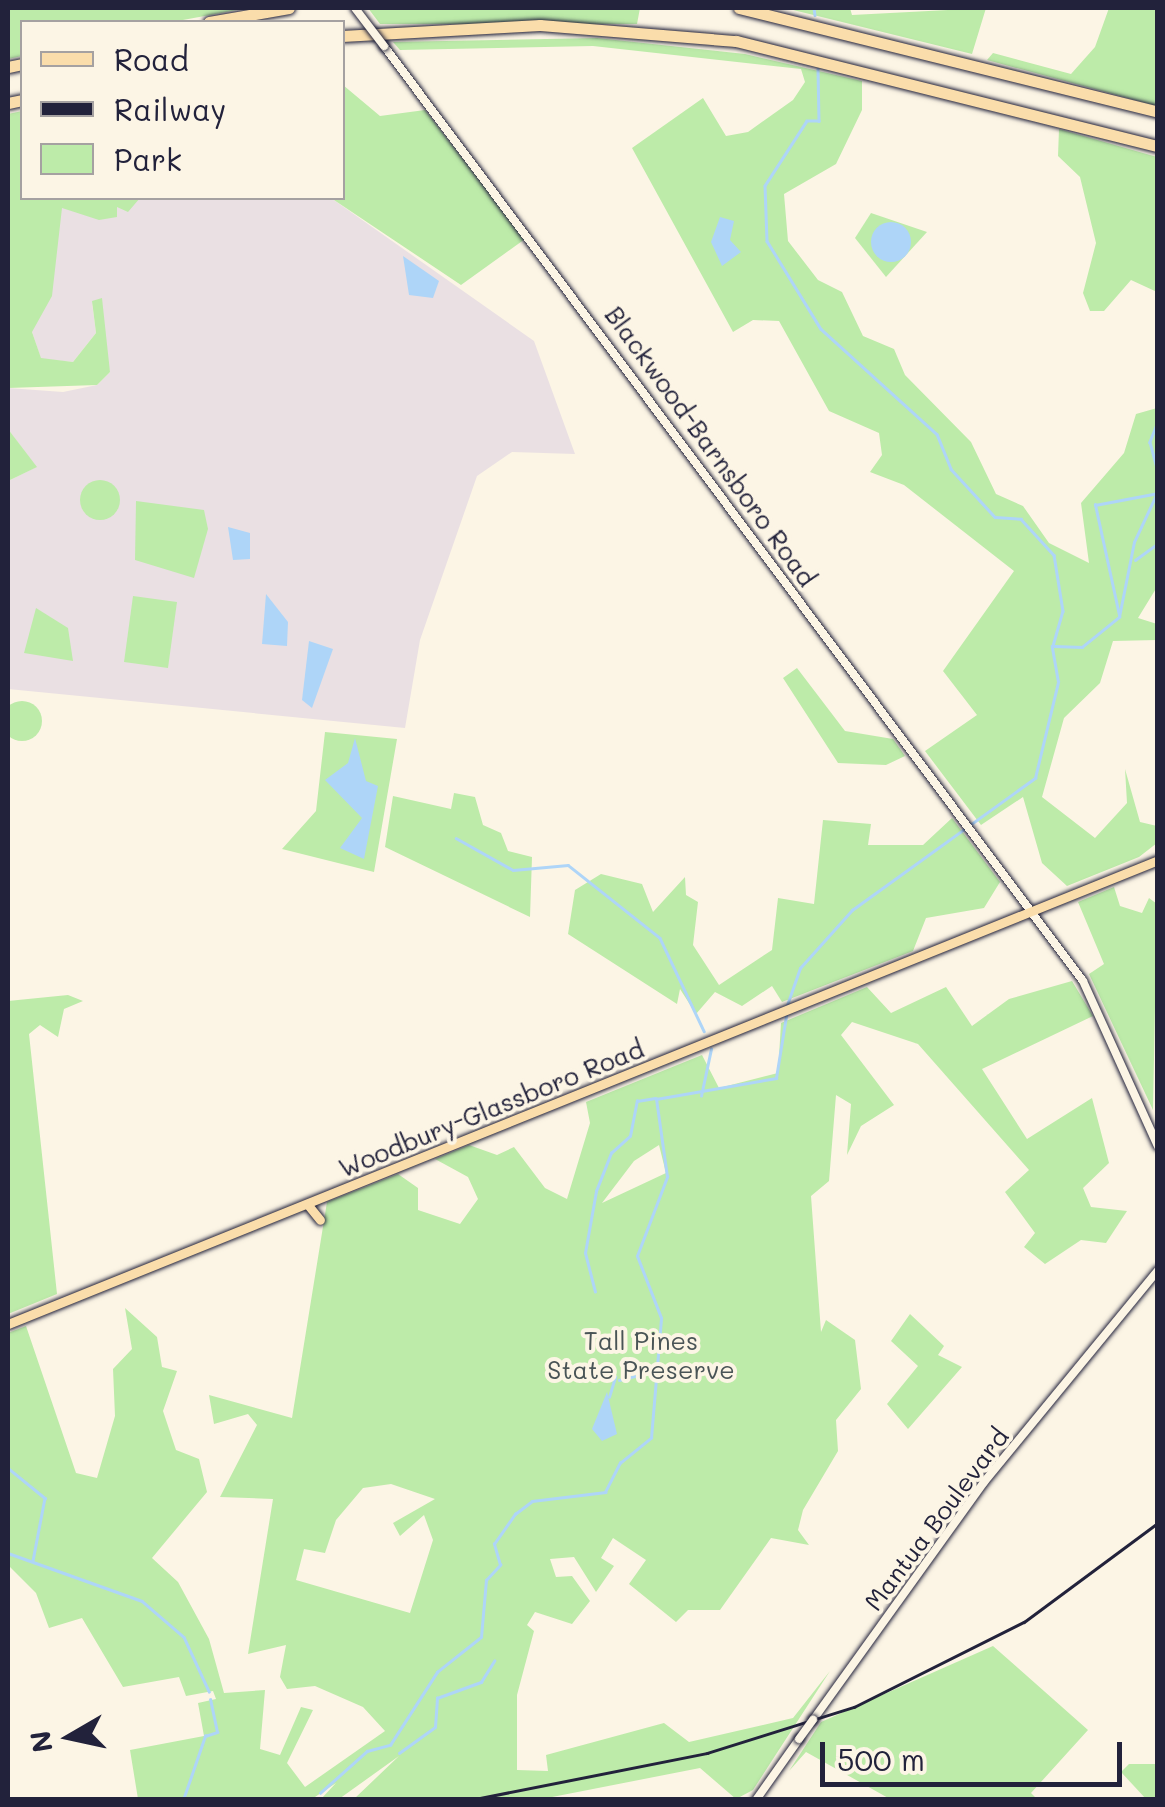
<!DOCTYPE html>
<html>
<head>
<meta charset="utf-8">
<style>
  body { margin:0 }
  #map { position:relative; width:1165px; height:1807px; overflow:hidden; background:#fcf5e5; font-family:Mali,sans-serif }
  div>[style] { position:absolute }
  .built>* { inset:0; background:#eae0e3 }
  .green>* { inset:0; background:#bdeba9 }
  .round { border-radius:50% }
  .water>* { inset:0; background:#aed5f8 }
  .stream>* { height:2.5px; margin:-1.25px; padding:0 1.25px; transform-origin:1.25px; border-radius:1.25px; background:#aed5f8 }
  .roads { filter:drop-shadow(0 0 2px #22223b) drop-shadow(0 0 2px #22223b) }
  .secondary>* { height:8px; margin:-4px; padding:0 4px; transform-origin:4px; border-radius:4px; background:#fcf5e5 }
  .primary>* { height:9px; margin:-4.5px; padding:0 4.5px; transform-origin:4.5px; border-radius:4.5px; background:#faddab }
  .highway>* { height:11px; margin:-5.5px; padding:0 5.5px; transform-origin:5.5px; border-radius:5.5px; background:#faddab }
  .rail>* { height:2.5px; margin:-1.25px; padding:0 1.25px; transform-origin:1.25px; border-radius:1.25px; background:#22223b }
  .bridges { filter:drop-shadow(0 0 2px #22223b) drop-shadow(0 0 2px #22223b) }
  .secondary-bridge>* { height:8px; margin:-4px; padding:0 4px; transform-origin:4px; border-radius:4px; background:#fcf5e5 }
  span { translate:-50% -50%; white-space:nowrap; text-align:center; line-height:1.15; -webkit-text-stroke:8px #fcf5e5; paint-order:stroke }
  .street-label { font-size:25px; color:#22223b }
  .park-label { font-size:25px; color:#495456 }
  .frame { position:absolute; inset:0; border:10px solid #22223b; pointer-events:none }
  .legend { position:absolute; left:20px; top:20px; width:325px; height:180px; box-sizing:border-box; background:#fcf5e5; border:2px solid #a5a1a1; margin:0; padding:12px 18px; list-style:none; font-size:30px; color:#22223b }
  .legend li { display:flex; align-items:center; gap:20px; height:50px }
  .legend b { width:50px; border:2px solid #a5a1a1 }
  .north { position:absolute; left:20px; top:1687px; width:100px; height:100px; -webkit-text-stroke:8px #fcf5e5; paint-order:stroke; rotate:261deg; font-size:28px; font-weight:700; line-height:40px; text-align:center; color:#22223b }
  .north::after { content:''; display:block; margin:auto; width:35px; height:45px; background:#22223b; clip-path:polygon(50% 0,100% 100%,50% 72%,0 100%) }
  .scale { position:absolute; left:820px; top:1742px; width:302px; height:45px; box-sizing:border-box; border:5px solid #22223b; border-top:0; padding-left:12px; font-size:30px; line-height:35px; white-space:nowrap; color:#22223b; -webkit-text-stroke:8px #fcf5e5; paint-order:stroke }
</style>
</head>
<body>
<div id="map">
  <div class="built">
    <i style="clip-path:polygon(32px 198px,331px 198px,534px 341px,575px 454px,512px 452px,477px 476px,420px 640px,405px 728px,8px 689px,8px 481px,36px 467px,8px 429px,8px 388px,63px 392px,97px 385px,110px 372px,92px 302px,96px 333px,73px 362px,41px 359px,32px 332px)"></i>
  </div>
  <div class="green">
    <i style="clip-path:polygon(8px 8px,248px 8px,172px 22px,22px 22px,22px 56px,8px 59px)"></i>
    <i style="clip-path:polygon(368px 8px,640px 8px,637px 24px,380px 24px)"></i>
    <i style="clip-path:polygon(785px 8px,850px 8px,852px 15px,986px 8px,972px 54px)"></i>
    <i style="clip-path:polygon(1109px 8px,1157px 8px,1157px 106px,987px 60px,993px 53px,1071px 74px,1095px 47px)"></i>
    <i style="clip-path:polygon(597px 38px,745px 54px,862px 81px,862px 110px,836px 164px,784px 194px,788px 241px,818px 280px,842px 292px,863px 336px,894px 349px,905px 375px,971px 442px,996px 494px,1023px 506px,1049px 543px,1089px 563px,1081px 503px,1124px 453px,1136px 414px,1157px 408px,1157px 587px,1138px 618px,1157px 624px,1157px 640px,1113px 641px,1100px 683px,1064px 718px,1042px 797px,1095px 838px,1127px 803px,1125px 769px,1140px 822px,1157px 826px,1157px 843px,1139px 857px,1067px 886px,1042px 863px,1023px 797px,981px 825px,925px 751px,977px 715px,943px 671px,1014px 571px,904px 485px,870px 472px,882px 455px,879px 433px,829px 411px,779px 321px,753px 320px,733px 332px,632px 148px,703px 98px,726px 136px,748px 132px,793px 100px,805px 82px,801px 69px,593px 46px,400px 50px,393px 42px)"></i>
    <i style="clip-path:polygon(343px 85px,380px 116px,425px 110px,525px 239px,461px 285px,331px 198px,342px 198px)"></i>
    <i style="clip-path:polygon(22px 111px,22px 198px,140px 198px,128px 212px,117px 207px,117px 217px,99px 220px,62px 208px,52px 296px,32px 332px,41px 358px,73px 362px,96px 333px,92px 301px,102px 298px,110px 372px,97px 385px,8px 388px,8px 114px)"></i>
    <i style="clip-path:polygon(1059px 129px,1157px 157px,1157px 292px,1131px 280px,1104px 311px,1090px 311px,1083px 293px,1096px 243px,1080px 177px,1058px 156px)"></i>
    <i style="clip-path:polygon(871px 213px,927px 232px,886px 277px,855px 238px)"></i>
    <i style="clip-path:polygon(8px 429px,37px 467px,8px 481px)"></i>
    <i class="round" style="left:80px;top:480px;width:40px;height:40px"></i>
    <i style="clip-path:polygon(136px 501px,204px 510px,208px 529px,194px 578px,135px 560px)"></i>
    <i style="clip-path:polygon(133px 596px,177px 602px,168px 668px,124px 662px)"></i>
    <i style="clip-path:polygon(36px 608px,68px 628px,73px 661px,24px 653px)"></i>
    <i style="clip-path:polygon(797px 668px,845px 731px,893px 739px,905px 756px,886px 765px,838px 763px,783px 678px)"></i>
    <i class="round" style="left:2px;top:701px;width:40px;height:40px"></i>
    <i style="clip-path:polygon(325px 732px,397px 739px,374px 872px,282px 849px,316px 811px)"></i>
    <i style="clip-path:polygon(454px 793px,475px 797px,483px 825px,501px 833px,508px 851px,532px 857px,530px 917px,385px 847px,393px 796px,451px 809px)"></i>
    <i style="clip-path:polygon(952px 818px,1000px 882px,984px 908px,926px 918px,913px 951px,782px 1002px,772px 986px,742px 1006px,715px 992px,696px 1014px,680px 989px,677px 1004px,568px 934px,575px 890px,601px 874px,642px 884px,653px 912px,685px 877px,686px 895px,698px 902px,693px 945px,719px 985px,772px 950px,778px 898px,814px 904px,823px 820px,871px 824px,868px 845px,923px 845px)"></i>
    <i style="clip-path:polygon(1114px 887px,1120px 906px,1142px 913px,1149px 898px,1157px 904px,1153px 1110px,1089px 974px,1104px 964px,1078px 902px)"></i>
    <i style="clip-path:polygon(evenodd,1072px 981px,1093px 1016px,982px 1069px,1027px 1139px,1092px 1098px,1109px 1163px,1083px 1188px,1091px 1207px,1127px 1211px,1106px 1243px,1081px 1240px,1045px 1264px,1024px 1247px,1035px 1233px,1005px 1192px,1029px 1170px,918px 1044px,852px 1022px,841px 1035px,894px 1105px,861px 1126px,847px 1155px,851px 1104px,836px 1095px,829px 1181px,811px 1196px,821px 1332px,826px 1320px,855px 1340px,861px 1389px,836px 1420px,838px 1451px,803px 1510px,798px 1530px,809px 1545px,771px 1538px,720px 1610px,688px 1610px,676px 1622px,629px 1584px,646px 1560px,613px 1538px,601px 1558px,614px 1566px,596px 1592px,574px 1557px,550px 1559px,556px 1577px,572px 1576px,590px 1601px,572px 1624px,535px 1612px,527px 1625px,534px 1631px,517px 1695px,517px 1770px,548px 1771px,546px 1755px,664px 1723px,689px 1742px,793px 1718px,830px 1671px,753px 1790px,736px 1799px,700px 1768px,542px 1799px,354px 1799px,399px 1756px,339px 1799px,321px 1799px,336px 1783px,312px 1799px,138px 1799px,130px 1750px,204px 1736px,198px 1703px,216px 1699px,213px 1691px,186px 1696px,179px 1677px,123px 1687px,82px 1618px,49px 1628px,36px 1593px,8px 1565px,8px 1333px,26px 1326px,76px 1473px,97px 1478px,115px 1416px,113px 1369px,132px 1349px,125px 1308px,157px 1337px,162px 1367px,177px 1371px,163px 1411px,176px 1450px,199px 1459px,207px 1492px,152px 1558px,178px 1582px,209px 1639px,224px 1693px,265px 1690px,260px 1749px,280px 1755px,301px 1707px,313px 1710px,287px 1763px,305px 1787px,385px 1731px,363px 1707px,315px 1686px,287px 1689px,280px 1677px,286px 1645px,248px 1654px,273px 1499px,220px 1497px,257px 1425px,248px 1414px,214px 1424px,209px 1395px,292px 1418px,327px 1202px,398px 1174px,418px 1188px,418px 1210px,460px 1224px,478px 1199px,468px 1177px,435px 1159px,469px 1145px,497px 1155px,514px 1147px,545px 1188px,567px 1199px,590px 1123px,586px 1102px,702px 1055px,719px 1088px,778px 1073px,781px 1023px,867px 987px,891px 1013px,946px 987px,972px 1026px,1009px 999px,1072px 981px,659px 1145px,666px 1173px,602px 1203px,634px 1161px,659px 1145px,1072px 981px,391px 1484px,435px 1499px,393px 1523px,400px 1536px,424px 1515px,433px 1540px,410px 1613px,296px 1580px,304px 1549px,325px 1553px,336px 1520px,363px 1488px,391px 1484px)"></i>
    <i style="clip-path:polygon(68px 995px,83px 1001px,64px 1009px,58px 1037px,40px 1025px,29px 1034px,57px 1294px,8px 1314px,8px 1001px)"></i>
    <i style="clip-path:polygon(910px 1314px,944px 1346px,938px 1355px,962px 1367px,908px 1429px,887px 1404px,918px 1366px,891px 1341px)"></i>
    <i style="clip-path:polygon(993px 1646px,1088px 1730px,1031px 1793px,1037px 1799px,890px 1799px,806px 1752px,789px 1771px,821px 1722px)"></i>
    <i style="clip-path:polygon(1129px 1764px,1157px 1764px,1157px 1799px,1146px 1799px,1121px 1772px)"></i>
  </div>
  <div class="water">
    <i style="clip-path:polygon(720px 217px,734px 221px,730px 240px,741px 252px,722px 266px,711px 242px)"></i>
    <i class="round" style="left:871px;top:222px;width:40px;height:40px"></i>
    <i style="clip-path:polygon(403px 256px,439px 281px,433px 298px,409px 295px)"></i>
    <i style="clip-path:polygon(228px 527px,250px 533px,250px 559px,233px 560px)"></i>
    <i style="clip-path:polygon(266px 594px,288px 622px,287px 646px,262px 644px)"></i>
    <i style="clip-path:polygon(309px 641px,333px 649px,312px 708px,302px 700px)"></i>
    <i style="clip-path:polygon(355px 738px,366px 781px,378px 786px,364px 859px,340px 848px,362px 818px,325px 780px,348px 763px)"></i>
    <i style="clip-path:polygon(607px 1392px,617px 1434px,602px 1441px,592px 1429px)"></i>
  </div>
  <div class="stream">
    <i style="left:814px;top:8px;width:7px;rotate:82deg"></i>
    <i style="left:818px;top:69px;width:52px;rotate:88.9deg"></i>
    <i style="left:819px;top:121px;width:12px;rotate:180deg"></i>
    <i style="left:807px;top:121px;width:77px;rotate:122.9deg"></i>
    <i style="left:765px;top:186px;width:55px;rotate:87.9deg"></i>
    <i style="left:767px;top:241px;width:103px;rotate:58.5deg"></i>
    <i style="left:821px;top:329px;width:156px;rotate:42.2deg"></i>
    <i style="left:937px;top:434px;width:38px;rotate:68deg"></i>
    <i style="left:951px;top:469px;width:65px;rotate:47.5deg"></i>
    <i style="left:995px;top:517px;width:26px;rotate:4deg"></i>
    <i style="left:1021px;top:519px;width:49px;rotate:47.5deg"></i>
    <i style="left:1054px;top:555px;width:57px;rotate:80.9deg"></i>
    <i style="left:1063px;top:611px;width:36px;rotate:106deg"></i>
    <i style="left:1158px;top:422px;width:22px;rotate:112deg"></i>
    <i style="left:1150px;top:442px;width:30px;rotate:75deg"></i>
    <i style="left:1135px;top:560px;width:29px;rotate:-36deg"></i>
    <i style="left:1119px;top:615px;width:113px;rotate:-102.3deg"></i>
    <i style="left:1095px;top:505px;width:64px;rotate:-10.8deg"></i>
    <i style="left:1054px;top:646px;width:28px;rotate:2deg"></i>
    <i style="left:1082px;top:647px;width:48px;rotate:-39deg"></i>
    <i style="left:1119px;top:617px;width:76px;rotate:-78.7deg"></i>
    <i style="left:1134px;top:542px;width:52px;rotate:-64.9deg"></i>
    <i style="left:456px;top:838px;width:65px;rotate:29.3deg"></i>
    <i style="left:513px;top:870px;width:55px;rotate:-5.2deg"></i>
    <i style="left:568px;top:865px;width:117px;rotate:38.4deg"></i>
    <i style="left:660px;top:938px;width:103px;rotate:64.7deg"></i>
    <i style="left:786px;top:1008px;width:42px;rotate:-70.7deg"></i>
    <i style="left:800px;top:968px;width:78px;rotate:-48.1deg"></i>
    <i style="left:852px;top:910px;width:226px;rotate:-35.8deg"></i>
    <i style="left:1035px;top:778px;width:99px;rotate:-76.5deg"></i>
    <i style="left:1058px;top:682px;width:36px;rotate:-100deg"></i>
    <i style="left:701px;top:1096px;width:48px;rotate:-78deg"></i>
    <i style="left:656px;top:1099px;width:122px;rotate:-9.9deg"></i>
    <i style="left:776px;top:1078px;width:63px;rotate:-80.8deg"></i>
    <i style="left:595px;top:1292px;width:40px;rotate:-104.4deg"></i>
    <i style="left:585px;top:1253px;width:63px;rotate:-79.9deg"></i>
    <i style="left:596px;top:1191px;width:41px;rotate:-68.5deg"></i>
    <i style="left:611px;top:1153px;width:25px;rotate:-42deg"></i>
    <i style="left:630px;top:1136px;width:36px;rotate:-79deg"></i>
    <i style="left:637px;top:1101px;width:18px;rotate:-9deg"></i>
    <i style="left:619px;top:1380px;width:36px;rotate:-14deg"></i>
    <i style="left:609px;top:1397px;width:21px;rotate:-73deg"></i>
    <i style="left:8px;top:1468px;width:48px;rotate:39deg"></i>
    <i style="left:45px;top:1498px;width:64px;rotate:100.8deg"></i>
    <i style="left:8px;top:1553px;width:142px;rotate:19.7deg"></i>
    <i style="left:142px;top:1601px;width:55px;rotate:40.6deg"></i>
    <i style="left:184px;top:1637px;width:60px;rotate:65.2deg"></i>
    <i style="left:399px;top:1753px;width:44px;rotate:-35.8deg"></i>
    <i style="left:435px;top:1727px;width:29px;rotate:-86deg"></i>
    <i style="left:437px;top:1698px;width:47px;rotate:-20deg"></i>
    <i style="left:481px;top:1682px;width:25px;rotate:-58deg"></i>
    <i style="left:320px;top:1793px;width:63px;rotate:-41.8deg"></i>
    <i style="left:367px;top:1751px;width:24px;rotate:-15deg"></i>
    <i style="left:390px;top:1745px;width:87px;rotate:-57.2deg"></i>
    <i style="left:437px;top:1672px;width:56px;rotate:-38.5deg"></i>
    <i style="left:481px;top:1637px;width:57px;rotate:-85deg"></i>
    <i style="left:486px;top:1580px;width:21px;rotate:-47deg"></i>
    <i style="left:500px;top:1565px;width:22px;rotate:-106deg"></i>
    <i style="left:494px;top:1544px;width:37px;rotate:-55deg"></i>
    <i style="left:515px;top:1514px;width:21px;rotate:-37deg"></i>
    <i style="left:532px;top:1501px;width:74px;rotate:-7deg"></i>
    <i style="left:605px;top:1492px;width:33px;rotate:-63deg"></i>
    <i style="left:620px;top:1463px;width:40px;rotate:-39deg"></i>
    <i style="left:651px;top:1438px;width:120px;rotate:-85.2deg"></i>
    <i style="left:661px;top:1318px;width:66px;rotate:-111.2deg"></i>
    <i style="left:637px;top:1256px;width:85px;rotate:-69.2deg"></i>
    <i style="left:667px;top:1177px;width:79px;rotate:-98deg"></i>
    <i style="left:183px;top:1800px;width:68px;rotate:-71deg"></i>
    <i style="left:205px;top:1736px;width:13px;rotate:-18deg"></i>
    <i style="left:217px;top:1732px;width:33px;rotate:-102deg"></i>
  </div>
  <div class="roads">
    <div class="secondary">
      <i style="left:384px;top:46px;width:1167px;rotate:53.22deg"></i>
      <i style="left:1083px;top:981px;width:181px;rotate:65.6deg"></i>
      <i style="left:813px;top:1720px;width:293px;rotate:-54.3deg"></i>
      <i style="left:984px;top:1482px;width:274px;rotate:-50.6deg"></i>
      <i style="left:756px;top:1800px;width:75px;rotate:-54.8deg"></i>
    </div>
    <div class="primary">
      <i style="left:308px;top:1205px;width:19px;rotate:51deg"></i>
      <i style="left:8px;top:1324px;width:1240px;rotate:-21.97deg"></i>
    </div>
    <div class="highway">
      <i style="left:739px;top:8px;width:432px;rotate:13.9deg"></i>
      <i style="left:209px;top:22px;width:81px;rotate:-9.9deg"></i>
      <i style="left:342px;top:36px;width:198px;rotate:-3.2deg"></i>
      <i style="left:540px;top:25px;width:197px;rotate:4.7deg"></i>
      <i style="left:736px;top:41px;width:435px;rotate:14deg"></i>
      <i style="left:8px;top:67px;width:14px;rotate:-12deg"></i>
      <i style="left:8px;top:103px;width:14px;rotate:-12deg"></i>
    </div>
  </div>
  <div class="rail">
    <i style="left:470px;top:1800px;width:242px;rotate:-11.2deg"></i>
    <i style="left:707px;top:1753px;width:154px;rotate:-17.4deg"></i>
    <i style="left:854px;top:1707px;width:190px;rotate:-26.6deg"></i>
    <i style="left:1024px;top:1622px;width:167px;rotate:-36.5deg"></i>
  </div>
  <div class="bridges">
    <div class="secondary-bridge">
      <i style="left:355px;top:8px;width:48px;rotate:52.7deg"></i>
      <i style="left:799px;top:1739px;width:24px;rotate:-54deg"></i>
    </div>
  </div>
  <div class="street-label">
    <span style="left:711px;top:446px;rotate:54deg">Blackwood-Barnsboro Road</span>
    <span style="left:491px;top:1108px;rotate:-22deg">Woodbury-Glassboro Road</span>
    <span style="left:936px;top:1519px;rotate:-53deg">Mantua Boulevard</span>
  </div>
  <div class="park-label">
    <span style="left:641px;top:1355px">Tall Pines<br>State Preserve</span>
  </div>
  <div class="frame"></div>
  <ul class="legend">
  <li><b style="height:12px;background:#faddab"></b>Road</li>
  <li><b style="height:12px;background:#22223b"></b>Railway</li>
  <li><b style="height:28px;background:#bdeba9"></b>Park</li>
  </ul>
  <div class="north">N</div>
  <div class="scale">500 m</div>
</div>
</body>
</html>
